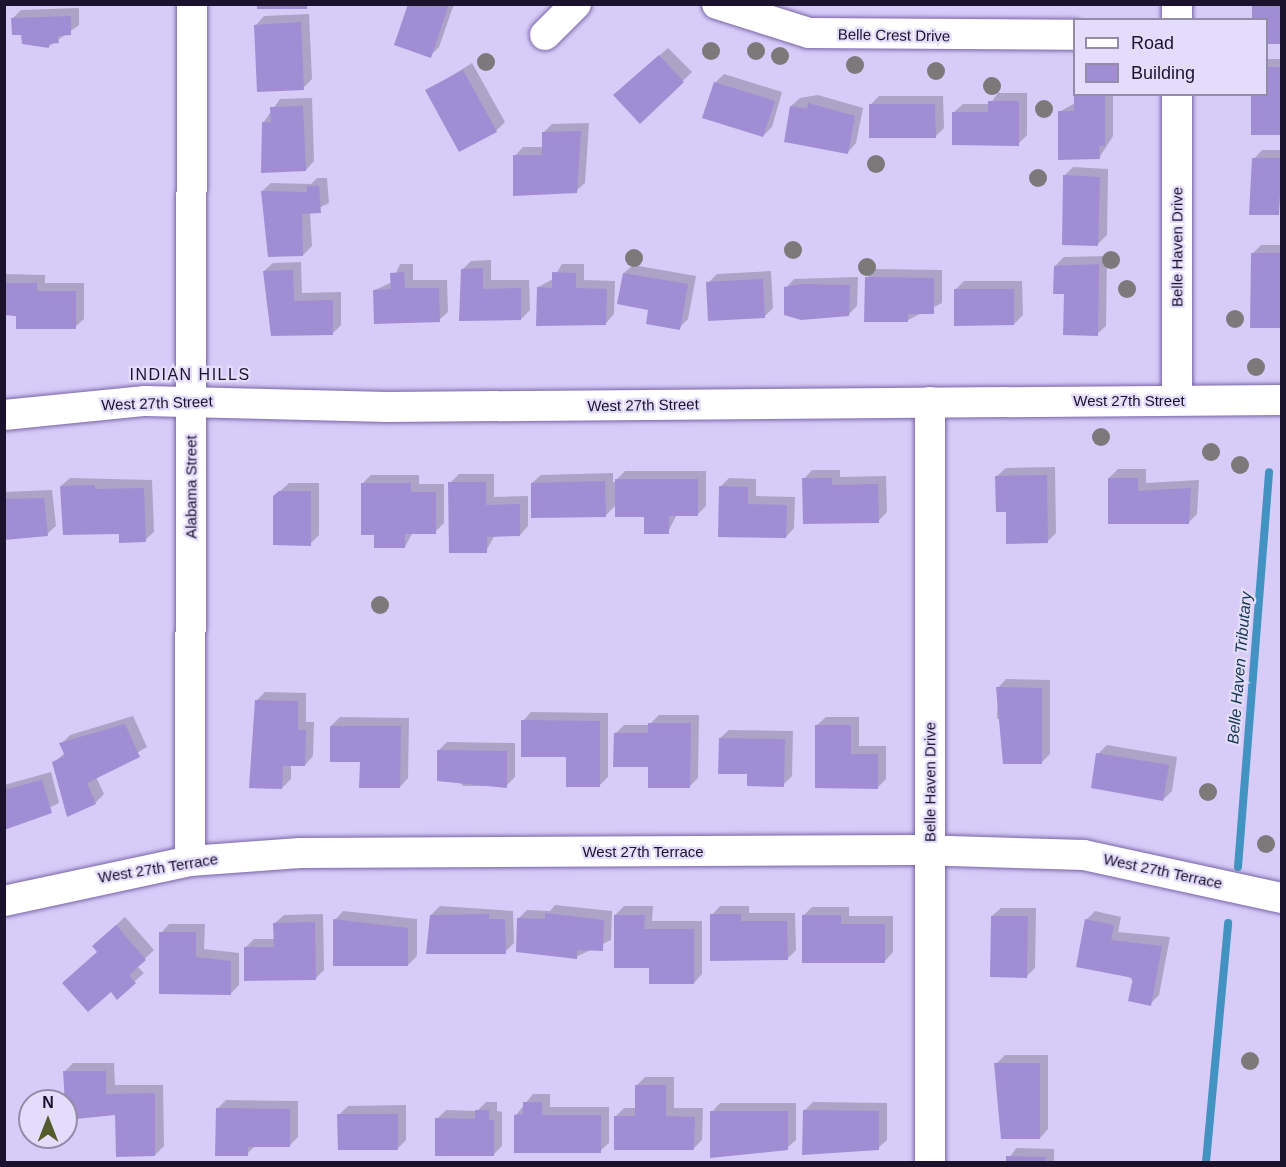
<!DOCTYPE html>
<html>
<head>
<meta charset="utf-8">
<style>
  body { margin:0 }
  #map { position:relative; width:1286px; height:1167px; overflow:hidden; background:#d7ccf8; font-family:Helvetica,sans-serif }
  div>[style] { position:absolute }
  .shadow>* { inset:0; background:#0003 }
  .stream>* { height:8px; margin:-4px; padding:0 4px; transform-origin:4px; border-radius:4px; background:#4293c1 }
  .building>* { inset:0; background:#a18dd4 }
  .roads { filter:drop-shadow(0 0 2px #7964a8) drop-shadow(0 0 2px #7964a8) }
  .minor>* { height:30px; margin:-15px; padding:0 15px; transform-origin:15px; border-radius:15px; background:#fff }
  .trees>* { width:18px; height:18px; margin:-9px; border-radius:50%; background:#7b797a }
  span { translate:-50% -50%; white-space:nowrap; text-align:center; line-height:1.15; -webkit-text-stroke:4.5px #e3dcfa; paint-order:stroke }
  .street-label { font-size:15px; color:#1b132d }
  .neighbourhood-label { font-size:16px; color:#1b132d; letter-spacing:1.5px }
  .water-label { font-size:16px; color:#15384c; font-style:italic }
  .frame { position:absolute; inset:0; border:6px solid #1b132d; pointer-events:none }
  .legend { position:absolute; left:1073px; top:18px; width:195px; height:78px; box-sizing:border-box; background:#e3dcfa; border:2px solid #938ca8; margin:0; padding:8px 10px; list-style:none; font-size:18px; color:#1b132d }
  .legend li { display:flex; align-items:center; gap:12px; height:30px }
  .legend b { width:30px; border:2px solid #938ca8 }
  .north { position:absolute; left:18px; top:1089px; width:60px; height:60px; box-sizing:border-box; background:#e3dcfa; border:2px solid #938ca8; border-radius:50%; rotate:0deg; font-size:16px; font-weight:700; line-height:24px; text-align:center; color:#1b132d }
  .north::after { content:''; display:block; margin:auto; width:21px; height:27px; background:#545c2b; clip-path:polygon(50% 0,100% 100%,50% 72%,0 100%) }
</style>
</head>
<body>
<div id="map">
  <div class="shadow">
    <i style="clip-path:polygon(409px 4px,454px 4px,439px 47px,430px 56px)"></i>
    <i style="clip-path:polygon(79px 8px,79px 25px,48px 47px,23px 33px,13px 18px,21px 10px)"></i>
    <i style="clip-path:polygon(309px 14px,312px 79px,303px 88px,256px 25px,264px 16px)"></i>
    <i style="clip-path:polygon(668px 48px,692px 72px,640px 122px,623px 87px)"></i>
    <i style="clip-path:polygon(1266px 59px,1282px 59px,1282px 134px,1266px 94px)"></i>
    <i style="clip-path:polygon(472px 63px,505px 122px,496px 131px,427px 91px)"></i>
    <i style="clip-path:polygon(724px 74px,782px 92px,772px 127px,763px 136px,715px 83px)"></i>
    <i style="clip-path:polygon(998px 93px,1027px 93px,1027px 135px,1018px 144px,954px 112px,963px 104px,990px 104px)"></i>
    <i style="clip-path:polygon(1075px 94px,1113px 94px,1113px 136px,1099px 158px,1059px 112px,1075px 103px)"></i>
    <i style="clip-path:polygon(818px 95px,863px 108px,856px 143px,848px 152px,791px 106px,800px 98px)"></i>
    <i style="clip-path:polygon(879px 96px,943px 96px,944px 128px,935px 137px,870px 105px)"></i>
    <i style="clip-path:polygon(312px 98px,314px 161px,306px 170px,263px 123px,280px 99px)"></i>
    <i style="clip-path:polygon(589px 123px,585px 183px,576px 191px,515px 156px,523px 147px,544px 147px,544px 132px,552px 124px)"></i>
    <i style="clip-path:polygon(1262px 150px,1282px 150px,1278px 213px,1254px 159px)"></i>
    <i style="clip-path:polygon(1073px 167px,1108px 169px,1107px 235px,1098px 244px,1064px 176px)"></i>
    <i style="clip-path:polygon(317px 178px,327px 178px,329px 203px,310px 212px,312px 246px,303px 255px,262px 191px,271px 183px,311px 184px)"></i>
    <i style="clip-path:polygon(1261px 245px,1282px 245px,1282px 327px,1252px 254px)"></i>
    <i style="clip-path:polygon(1107px 256px,1106px 326px,1097px 334px,1065px 292px,1055px 266px,1064px 257px)"></i>
    <i style="clip-path:polygon(491px 260px,491px 280px,529px 280px,530px 310px,521px 319px,461px 320px,463px 269px,471px 261px)"></i>
    <i style="clip-path:polygon(301px 262px,302px 293px,341px 292px,341px 325px,333px 333px,272px 335px,264px 271px,273px 263px)"></i>
    <i style="clip-path:polygon(400px 264px,413px 264px,413px 280px,447px 280px,448px 312px,439px 320px,375px 290px,392px 282px)"></i>
    <i style="clip-path:polygon(562px 264px,584px 264px,584px 280px,615px 281px,614px 314px,606px 323px,538px 287px,553px 279px)"></i>
    <i style="clip-path:polygon(633px 265px,696px 276px,688px 319px,679px 328px,650px 309px,624px 273px)"></i>
    <i style="clip-path:polygon(875px 269px,942px 270px,942px 303px,908px 320px,867px 278px)"></i>
    <i style="clip-path:polygon(771px 271px,773px 308px,764px 317px,708px 283px,717px 274px)"></i>
    <i style="clip-path:polygon(4px 274px,45px 275px,45px 283px,84px 283px,84px 319px,75px 327px,4px 314px)"></i>
    <i style="clip-path:polygon(858px 277px,857px 306px,849px 314px,786px 288px,794px 279px)"></i>
    <i style="clip-path:polygon(964px 281px,1022px 281px,1023px 315px,1014px 324px,955px 290px)"></i>
    <i style="clip-path:polygon(1055px 467px,1056px 533px,1047px 542px,1008px 510px,997px 476px,1006px 468px)"></i>
    <i style="clip-path:polygon(1118px 469px,1146px 469px,1146px 483px,1199px 480px,1197px 514px,1188px 523px,1109px 478px)"></i>
    <i style="clip-path:polygon(812px 470px,840px 470px,840px 477px,886px 476px,887px 512px,878px 521px,804px 479px)"></i>
    <i style="clip-path:polygon(625px 471px,706px 471px,706px 506px,698px 514px,677px 514px,668px 532px,646px 515px,616px 505px,605px 516px,532px 483px,541px 475px,613px 473px,613px 483px)"></i>
    <i style="clip-path:polygon(459px 474px,494px 474px,494px 497px,528px 496px,528px 526px,520px 535px,495px 535px,486px 551px,450px 483px)"></i>
    <i style="clip-path:polygon(371px 475px,419px 475px,419px 484px,444px 484px,444px 523px,435px 532px,413px 532px,405px 547px,376px 534px,363px 483px)"></i>
    <i style="clip-path:polygon(70px 478px,152px 480px,154px 532px,145px 540px,120px 532px,61px 486px)"></i>
    <i style="clip-path:polygon(729px 478px,756px 479px,756px 496px,795px 497px,794px 528px,786px 537px,720px 487px)"></i>
    <i style="clip-path:polygon(289px 483px,319px 483px,319px 535px,310px 544px,274px 497px)"></i>
    <i style="clip-path:polygon(52px 490px,56px 526px,47px 534px,4px 538px,4px 492px)"></i>
    <i style="clip-path:polygon(1006px 679px,1050px 680px,1050px 754px,1041px 763px,1004px 719px,997px 719px,998px 688px)"></i>
    <i style="clip-path:polygon(265px 692px,306px 693px,306px 722px,314px 722px,313px 756px,305px 765px,291px 765px,291px 779px,282px 788px,256px 701px)"></i>
    <i style="clip-path:polygon(531px 712px,608px 713px,608px 777px,599px 786px,523px 721px)"></i>
    <i style="clip-path:polygon(659px 715px,699px 715px,698px 778px,689px 787px,650px 766px,615px 734px,624px 725px,649px 725px)"></i>
    <i style="clip-path:polygon(133px 716px,147px 747px,96px 777px,104px 794px,95px 803px,53px 763px,65px 753px,61px 744px,70px 735px)"></i>
    <i style="clip-path:polygon(340px 717px,409px 718px,408px 778px,400px 787px,361px 760px,331px 726px)"></i>
    <i style="clip-path:polygon(826px 717px,859px 717px,859px 746px,886px 746px,886px 779px,877px 788px,817px 725px)"></i>
    <i style="clip-path:polygon(729px 730px,793px 731px,792px 776px,783px 785px,749px 773px,720px 738px)"></i>
    <i style="clip-path:polygon(447px 742px,515px 743px,515px 777px,506px 786px,463px 786px,438px 751px)"></i>
    <i style="clip-path:polygon(1107px 745px,1177px 757px,1172px 791px,1163px 800px,1098px 754px)"></i>
    <i style="clip-path:polygon(51px 772px,59px 803px,4px 830px,4px 785px)"></i>
    <i style="clip-path:polygon(555px 905px,612px 911px,611px 940px,576px 957px,518px 919px,527px 910px,550px 911px)"></i>
    <i style="clip-path:polygon(440px 906px,513px 911px,514px 943px,505px 952px,431px 915px)"></i>
    <i style="clip-path:polygon(624px 906px,653px 906px,652px 921px,702px 921px,702px 974px,694px 983px,651px 966px,615px 915px)"></i>
    <i style="clip-path:polygon(720px 906px,749px 906px,749px 913px,795px 913px,796px 950px,787px 959px,712px 915px)"></i>
    <i style="clip-path:polygon(812px 907px,849px 907px,849px 916px,893px 916px,893px 952px,885px 961px,803px 916px)"></i>
    <i style="clip-path:polygon(1001px 908px,1036px 908px,1035px 968px,1027px 976px,992px 916px)"></i>
    <i style="clip-path:polygon(343px 911px,417px 919px,417px 956px,408px 965px,335px 920px)"></i>
    <i style="clip-path:polygon(1095px 911px,1121px 917px,1118px 932px,1170px 937px,1159px 995px,1150px 1004px,1086px 920px)"></i>
    <i style="clip-path:polygon(323px 914px,324px 970px,315px 979px,245px 948px,254px 939px,275px 939px,275px 923px,284px 915px)"></i>
    <i style="clip-path:polygon(125px 917px,154px 950px,137px 966px,144px 973px,117px 997px,98px 952px,102px 938px)"></i>
    <i style="clip-path:polygon(169px 924px,205px 924px,204px 949px,239px 953px,239px 985px,230px 994px,161px 933px)"></i>
    <i style="clip-path:polygon(1005px 1055px,1048px 1055px,1048px 1129px,1040px 1138px,996px 1064px)"></i>
    <i style="clip-path:polygon(73px 1063px,114px 1063px,115px 1085px,163px 1085px,164px 1146px,155px 1155px,117px 1113px,65px 1101px,64px 1072px)"></i>
    <i style="clip-path:polygon(645px 1077px,674px 1077px,674px 1108px,703px 1108px,702px 1140px,694px 1148px,615px 1117px,624px 1108px,636px 1108px,636px 1086px)"></i>
    <i style="clip-path:polygon(533px 1094px,550px 1094px,550px 1107px,609px 1107px,609px 1143px,600px 1151px,516px 1115px)"></i>
    <i style="clip-path:polygon(226px 1100px,298px 1101px,298px 1137px,289px 1146px,256px 1145px,247px 1154px,217px 1109px)"></i>
    <i style="clip-path:polygon(486px 1102px,497px 1102px,497px 1111px,502px 1112px,502px 1146px,493px 1155px,437px 1119px,446px 1110px,477px 1111px)"></i>
    <i style="clip-path:polygon(813px 1102px,887px 1103px,887px 1140px,878px 1148px,804px 1111px)"></i>
    <i style="clip-path:polygon(720px 1103px,796px 1103px,796px 1140px,787px 1148px,712px 1156px,712px 1112px)"></i>
    <i style="clip-path:polygon(406px 1105px,406px 1140px,398px 1148px,339px 1115px,348px 1106px)"></i>
    <i style="clip-path:polygon(1016px 1148px,1054px 1149px,1054px 1162px,1007px 1162px)"></i>
  </div>
  <div class="stream">
    <i style="left:1238px;top:867px;width:396px;rotate:-85.5deg"></i>
    <i style="left:1206px;top:1162px;width:240px;rotate:-84.7deg"></i>
  </div>
  <div class="building">
    <i style="clip-path:polygon(257px 4px,307px 4px,307px 9px,257px 9px)"></i>
    <i style="clip-path:polygon(408px 4px,449px 4px,431px 58px,394px 45px)"></i>
    <i style="clip-path:polygon(1252px 4px,1282px 4px,1282px 44px,1266px 44px,1266px 20px,1252px 20px)"></i>
    <i style="clip-path:polygon(71px 16px,71px 35px,58px 36px,59px 43px,49px 44px,49px 48px,22px 44px,21px 35px,12px 35px,11px 18px)"></i>
    <i style="clip-path:polygon(301px 22px,304px 90px,257px 92px,254px 25px)"></i>
    <i style="clip-path:polygon(659px 55px,684px 82px,640px 124px,613px 95px)"></i>
    <i style="clip-path:polygon(1266px 67px,1282px 67px,1282px 135px,1251px 135px,1251px 94px,1266px 94px)"></i>
    <i style="clip-path:polygon(463px 70px,497px 132px,459px 152px,425px 90px)"></i>
    <i style="clip-path:polygon(714px 82px,775px 101px,763px 137px,702px 118px)"></i>
    <i style="clip-path:polygon(1074px 94px,1105px 94px,1105px 146px,1099px 146px,1100px 159px,1058px 160px,1058px 111px,1074px 111px)"></i>
    <i style="clip-path:polygon(988px 101px,1019px 101px,1019px 146px,952px 145px,952px 112px,988px 112px)"></i>
    <i style="clip-path:polygon(808px 103px,855px 116px,848px 154px,784px 142px,790px 106px,807px 109px)"></i>
    <i style="clip-path:polygon(869px 104px,935px 104px,936px 138px,869px 138px)"></i>
    <i style="clip-path:polygon(303px 106px,306px 171px,261px 173px,262px 122px,271px 123px,270px 107px)"></i>
    <i style="clip-path:polygon(581px 131px,577px 193px,513px 196px,513px 155px,542px 155px,542px 132px)"></i>
    <i style="clip-path:polygon(1252px 158px,1282px 158px,1279px 215px,1249px 215px)"></i>
    <i style="clip-path:polygon(1063px 175px,1100px 177px,1098px 246px,1062px 245px)"></i>
    <i style="clip-path:polygon(307px 186px,319px 186px,321px 213px,302px 214px,303px 256px,268px 257px,261px 191px,307px 192px)"></i>
    <i style="clip-path:polygon(1251px 253px,1282px 253px,1282px 328px,1250px 328px)"></i>
    <i style="clip-path:polygon(1099px 264px,1098px 336px,1063px 335px,1064px 294px,1053px 294px,1054px 266px)"></i>
    <i style="clip-path:polygon(483px 268px,483px 289px,521px 288px,521px 320px,459px 321px,461px 269px)"></i>
    <i style="clip-path:polygon(293px 270px,294px 301px,333px 300px,333px 335px,271px 336px,263px 271px)"></i>
    <i style="clip-path:polygon(404px 272px,405px 288px,439px 288px,440px 322px,374px 324px,373px 290px,391px 289px,390px 273px)"></i>
    <i style="clip-path:polygon(552px 272px,576px 273px,576px 288px,607px 289px,606px 325px,536px 326px,537px 287px,552px 288px)"></i>
    <i style="clip-path:polygon(623px 273px,688px 284px,680px 330px,646px 324px,648px 310px,617px 304px)"></i>
    <i style="clip-path:polygon(865px 277px,934px 278px,934px 314px,908px 314px,908px 322px,864px 322px)"></i>
    <i style="clip-path:polygon(763px 279px,765px 318px,708px 321px,706px 282px)"></i>
    <i style="clip-path:polygon(4px 283px,37px 283px,37px 291px,76px 291px,76px 329px,16px 329px,16px 316px,4px 315px)"></i>
    <i style="clip-path:polygon(801px 284px,850px 285px,849px 316px,801px 320px,784px 315px,784px 287px)"></i>
    <i style="clip-path:polygon(954px 289px,1014px 289px,1014px 325px,954px 326px)"></i>
    <i style="clip-path:polygon(1047px 475px,1048px 543px,1006px 544px,1006px 512px,996px 512px,995px 476px)"></i>
    <i style="clip-path:polygon(802px 478px,832px 478px,832px 485px,878px 484px,879px 523px,803px 524px)"></i>
    <i style="clip-path:polygon(1108px 478px,1138px 478px,1138px 491px,1191px 488px,1189px 524px,1108px 524px)"></i>
    <i style="clip-path:polygon(615px 479px,698px 479px,698px 516px,669px 516px,669px 534px,644px 534px,644px 517px,615px 517px)"></i>
    <i style="clip-path:polygon(605px 481px,606px 517px,531px 518px,531px 483px)"></i>
    <i style="clip-path:polygon(448px 482px,486px 482px,486px 505px,520px 504px,520px 536px,487px 537px,487px 553px,449px 553px)"></i>
    <i style="clip-path:polygon(361px 483px,411px 483px,411px 492px,436px 492px,436px 534px,405px 534px,405px 548px,374px 548px,374px 535px,361px 535px)"></i>
    <i style="clip-path:polygon(95px 485px,95px 489px,144px 488px,146px 542px,119px 543px,119px 534px,63px 535px,60px 486px)"></i>
    <i style="clip-path:polygon(719px 486px,748px 487px,748px 504px,787px 505px,786px 538px,718px 537px)"></i>
    <i style="clip-path:polygon(279px 491px,311px 491px,311px 546px,273px 545px,273px 496px)"></i>
    <i style="clip-path:polygon(44px 498px,48px 536px,4px 540px,4px 499px)"></i>
    <i style="clip-path:polygon(996px 687px,1042px 688px,1042px 764px,1003px 764px)"></i>
    <i style="clip-path:polygon(255px 700px,298px 701px,298px 730px,306px 730px,305px 766px,283px 766px,282px 789px,249px 788px)"></i>
    <i style="clip-path:polygon(521px 720px,600px 721px,600px 787px,566px 787px,566px 757px,521px 757px)"></i>
    <i style="clip-path:polygon(648px 723px,691px 723px,690px 788px,648px 788px,648px 767px,613px 767px,614px 733px,648px 733px)"></i>
    <i style="clip-path:polygon(125px 724px,140px 757px,87px 783px,96px 804px,67px 817px,52px 762px,65px 756px,59px 743px)"></i>
    <i style="clip-path:polygon(815px 725px,851px 725px,851px 754px,878px 754px,878px 789px,815px 788px)"></i>
    <i style="clip-path:polygon(330px 726px,401px 726px,400px 788px,359px 788px,360px 762px,330px 762px)"></i>
    <i style="clip-path:polygon(719px 738px,785px 739px,784px 787px,747px 786px,747px 774px,718px 774px)"></i>
    <i style="clip-path:polygon(437px 750px,507px 751px,507px 788px,437px 781px)"></i>
    <i style="clip-path:polygon(1096px 753px,1169px 765px,1163px 801px,1091px 788px)"></i>
    <i style="clip-path:polygon(42px 780px,52px 813px,4px 830px,4px 790px)"></i>
    <i style="clip-path:polygon(545px 913px,604px 920px,603px 951px,577px 950px,577px 959px,516px 952px,517px 918px,545px 919px)"></i>
    <i style="clip-path:polygon(489px 914px,489px 919px,505px 919px,506px 954px,426px 954px,430px 915px)"></i>
    <i style="clip-path:polygon(710px 914px,741px 914px,741px 921px,787px 921px,788px 960px,710px 961px)"></i>
    <i style="clip-path:polygon(614px 915px,645px 915px,644px 929px,694px 929px,694px 984px,649px 984px,649px 968px,614px 968px)"></i>
    <i style="clip-path:polygon(802px 915px,841px 915px,841px 924px,885px 924px,885px 963px,802px 963px)"></i>
    <i style="clip-path:polygon(991px 916px,1028px 916px,1027px 978px,990px 977px)"></i>
    <i style="clip-path:polygon(333px 919px,408px 928px,408px 966px,333px 966px)"></i>
    <i style="clip-path:polygon(1085px 919px,1114px 925px,1111px 940px,1162px 946px,1151px 1006px,1128px 1001px,1133px 978px,1076px 967px)"></i>
    <i style="clip-path:polygon(315px 922px,316px 980px,244px 981px,244px 947px,274px 947px,273px 923px)"></i>
    <i style="clip-path:polygon(116px 925px,146px 960px,129px 975px,136px 983px,117px 1000px,111px 992px,88px 1012px,62px 983px,97px 952px,92px 946px)"></i>
    <i style="clip-path:polygon(159px 932px,196px 932px,196px 957px,231px 961px,231px 995px,159px 994px)"></i>
    <i style="clip-path:polygon(994px 1063px,1040px 1063px,1040px 1139px,1001px 1139px)"></i>
    <i style="clip-path:polygon(63px 1071px,106px 1071px,106px 1094px,155px 1093px,155px 1156px,116px 1157px,115px 1115px,66px 1120px)"></i>
    <i style="clip-path:polygon(635px 1085px,666px 1085px,666px 1116px,695px 1117px,694px 1150px,614px 1150px,614px 1116px,635px 1116px)"></i>
    <i style="clip-path:polygon(523px 1102px,542px 1102px,542px 1115px,601px 1115px,601px 1153px,514px 1153px,514px 1115px,523px 1114px)"></i>
    <i style="clip-path:polygon(216px 1108px,290px 1109px,290px 1147px,248px 1147px,248px 1156px,215px 1156px)"></i>
    <i style="clip-path:polygon(475px 1110px,489px 1110px,489px 1120px,494px 1120px,494px 1156px,435px 1156px,435px 1118px,475px 1119px)"></i>
    <i style="clip-path:polygon(803px 1110px,879px 1111px,879px 1150px,802px 1155px)"></i>
    <i style="clip-path:polygon(710px 1111px,788px 1111px,788px 1150px,710px 1158px)"></i>
    <i style="clip-path:polygon(337px 1114px,398px 1114px,398px 1150px,338px 1150px)"></i>
    <i style="clip-path:polygon(1006px 1156px,1046px 1157px,1046px 1162px,1006px 1162px)"></i>
  </div>
  <div class="roads">
    <div class="minor">
      <i style="left:717px;top:4px;width:96px;rotate:17.5deg"></i>
      <i style="left:809px;top:33px;width:265px;rotate:0.4deg"></i>
      <i style="left:1177px;top:20px;width:16px;rotate:-90deg"></i>
      <i style="left:545px;top:35px;width:44px;rotate:-45deg"></i>
      <i style="left:1177px;top:400px;width:306px;rotate:-90deg"></i>
      <i style="left:930px;top:402px;width:760px;rotate:90deg"></i>
      <i style="left:4px;top:415px;width:142px;rotate:-5.7deg"></i>
      <i style="left:145px;top:401px;width:242px;rotate:1.4deg"></i>
      <i style="left:387px;top:407px;width:895px;rotate:-0.45deg"></i>
      <i style="left:190px;top:861px;width:857px;rotate:-89.87deg"></i>
      <i style="left:4px;top:901px;width:190px;rotate:-12.1deg"></i>
      <i style="left:190px;top:861px;width:110px;rotate:-4.2deg"></i>
      <i style="left:300px;top:853px;width:616px;rotate:-0.28deg"></i>
      <i style="left:916px;top:850px;width:168px;rotate:1.7deg"></i>
      <i style="left:1084px;top:855px;width:203px;rotate:12.3deg"></i>
    </div>
  </div>
  <div class="trees">
    <i style="left:711px;top:51px"></i>
    <i style="left:756px;top:51px"></i>
    <i style="left:780px;top:56px"></i>
    <i style="left:486px;top:62px"></i>
    <i style="left:855px;top:65px"></i>
    <i style="left:936px;top:71px"></i>
    <i style="left:992px;top:86px"></i>
    <i style="left:1044px;top:109px"></i>
    <i style="left:876px;top:164px"></i>
    <i style="left:1038px;top:178px"></i>
    <i style="left:793px;top:250px"></i>
    <i style="left:634px;top:258px"></i>
    <i style="left:1111px;top:260px"></i>
    <i style="left:867px;top:267px"></i>
    <i style="left:1127px;top:289px"></i>
    <i style="left:1235px;top:319px"></i>
    <i style="left:1256px;top:367px"></i>
    <i style="left:1101px;top:437px"></i>
    <i style="left:1211px;top:452px"></i>
    <i style="left:1240px;top:465px"></i>
    <i style="left:380px;top:605px"></i>
    <i style="left:1208px;top:792px"></i>
    <i style="left:1266px;top:844px"></i>
    <i style="left:1250px;top:1061px"></i>
  </div>
  <div class="street-label">
    <span style="left:894px;top:35px;rotate:1deg">Belle Crest Drive</span>
    <span style="left:1177px;top:247px;rotate:-90deg">Belle Haven Drive</span>
    <span style="left:1129px;top:401px">West 27th Street</span>
    <span style="left:157px;top:403px;rotate:-2deg">West 27th Street</span>
    <span style="left:643px;top:405px;rotate:-1deg">West 27th Street</span>
    <span style="left:191px;top:487px;rotate:-90deg">Alabama Street</span>
    <span style="left:930px;top:782px;rotate:-90deg">Belle Haven Drive</span>
    <span style="left:643px;top:852px">West 27th Terrace</span>
    <span style="left:158px;top:868px;rotate:-9deg">West 27th Terrace</span>
    <span style="left:1163px;top:871px;rotate:12deg">West 27th Terrace</span>
  </div>
  <div class="neighbourhood-label">
    <span style="left:190px;top:375px">INDIAN HILLS</span>
  </div>
  <div class="water-label">
    <span style="left:1240px;top:668px;rotate:-85deg">Belle Haven Tributary</span>
  </div>
  <div class="frame"></div>
  <ul class="legend">
  <li><b style="height:8px;background:#fff"></b>Road</li>
  <li><b style="height:16px;background:#a18dd4"></b>Building</li>
  </ul>
  <div class="north">N</div>
</div>
</body>
</html>
